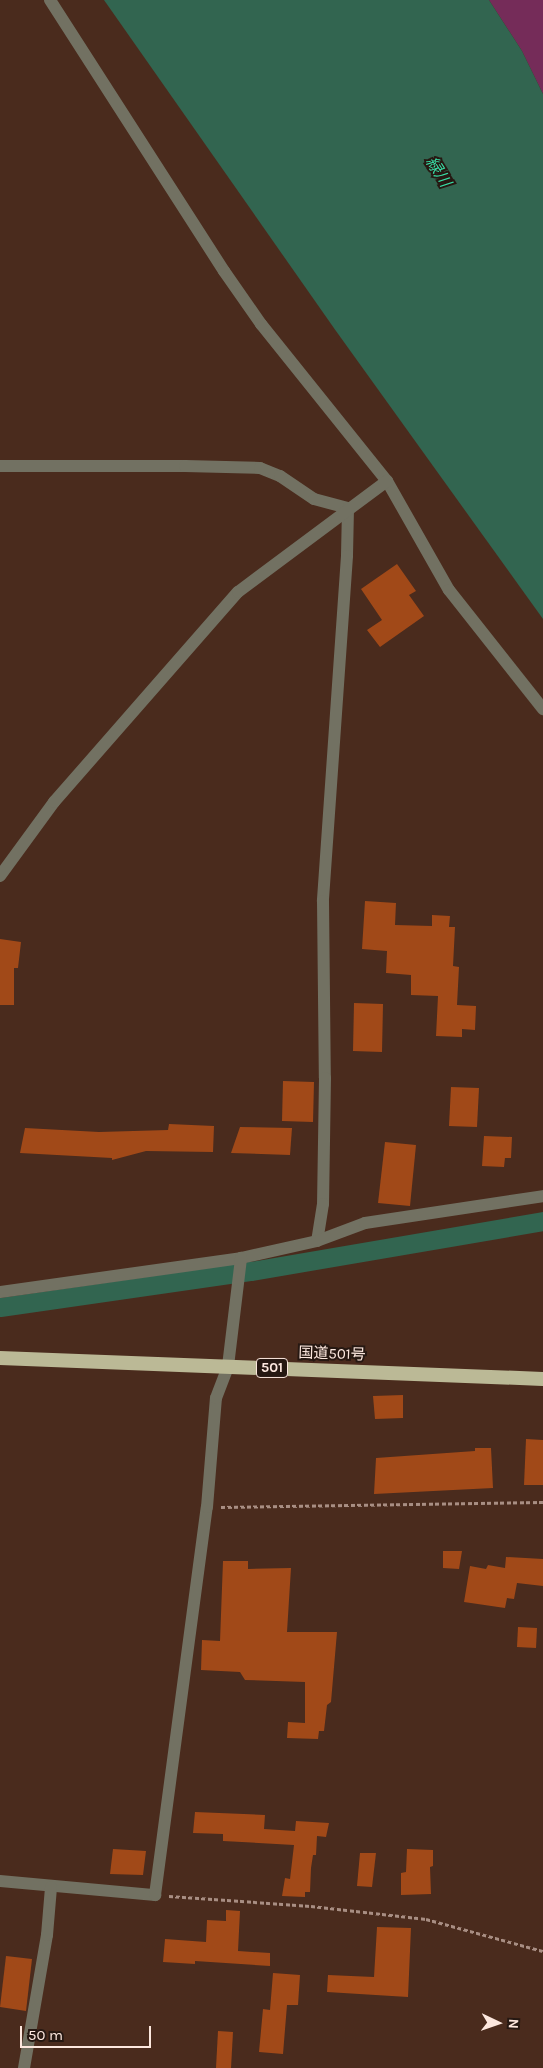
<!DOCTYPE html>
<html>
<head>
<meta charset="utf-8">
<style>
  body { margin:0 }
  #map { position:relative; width:543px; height:2068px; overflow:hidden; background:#4a2b1d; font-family:Karla,"Noto Sans JP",sans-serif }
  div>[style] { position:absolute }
  .green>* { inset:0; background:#752c59 }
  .water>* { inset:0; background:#326550 }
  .canal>* { height:19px; margin:-9.5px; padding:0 9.5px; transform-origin:9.5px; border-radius:9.5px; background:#326550 }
  .building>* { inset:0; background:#a14918 }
  .path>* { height:3px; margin-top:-1.5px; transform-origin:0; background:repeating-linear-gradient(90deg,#a88e83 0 4px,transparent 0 6.5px) }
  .minor>* { height:12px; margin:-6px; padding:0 6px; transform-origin:6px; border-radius:6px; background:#727162 }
  .tertiary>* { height:12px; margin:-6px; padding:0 6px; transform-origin:6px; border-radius:6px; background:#727162 }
  .trunk>* { height:14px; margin:-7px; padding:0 7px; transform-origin:7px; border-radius:7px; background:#bbb996 }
  span { translate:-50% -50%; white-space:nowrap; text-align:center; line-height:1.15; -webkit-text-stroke:4px #261812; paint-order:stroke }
  .shield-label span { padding:1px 4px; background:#261812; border:1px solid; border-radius:4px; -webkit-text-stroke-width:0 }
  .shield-label { font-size:14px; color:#fce7de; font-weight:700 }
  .street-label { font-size:15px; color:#fce7de }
  .water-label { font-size:16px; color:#38dfa7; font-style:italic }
  .north { position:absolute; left:473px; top:1998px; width:50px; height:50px; -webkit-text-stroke:4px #261812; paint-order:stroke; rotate:93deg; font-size:14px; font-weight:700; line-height:20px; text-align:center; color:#fce7de }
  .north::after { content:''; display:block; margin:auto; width:18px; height:22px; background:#fce7de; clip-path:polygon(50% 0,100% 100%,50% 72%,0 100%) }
  .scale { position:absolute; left:20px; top:2026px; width:131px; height:22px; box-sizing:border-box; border:2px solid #fce7de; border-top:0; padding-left:6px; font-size:15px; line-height:18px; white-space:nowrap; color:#fce7de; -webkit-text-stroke:4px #261812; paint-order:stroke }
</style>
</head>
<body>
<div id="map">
  <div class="green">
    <i style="clip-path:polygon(489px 0,543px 0,543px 94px,522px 51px)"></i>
  </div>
  <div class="water">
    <i style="clip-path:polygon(104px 0,489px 0,522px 51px,543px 94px,543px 619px,336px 331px)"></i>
  </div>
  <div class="canal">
    <i style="left:0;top:1307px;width:254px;rotate:-8.2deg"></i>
    <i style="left:251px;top:1271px;width:296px;rotate:-9.7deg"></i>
  </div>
  <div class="building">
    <i style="clip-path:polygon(397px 564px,416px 591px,409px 595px,424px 616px,380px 647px,367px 630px,382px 620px,361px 589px)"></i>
    <i style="clip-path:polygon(365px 901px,396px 903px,395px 925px,432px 926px,432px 915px,450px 916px,449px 927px,455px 927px,453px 966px,459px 967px,457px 1005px,476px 1006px,475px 1030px,462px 1029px,462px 1037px,436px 1036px,438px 996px,411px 995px,411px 975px,386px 973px,387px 951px,362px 949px)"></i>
    <i style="clip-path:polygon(0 939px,21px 942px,18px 968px,14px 968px,14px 1005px,0 1005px)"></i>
    <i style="clip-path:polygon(354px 1003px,383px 1004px,382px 1052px,353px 1051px)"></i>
    <i style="clip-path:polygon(283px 1081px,314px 1082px,313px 1122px,282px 1121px)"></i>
    <i style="clip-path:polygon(451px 1087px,479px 1088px,477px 1127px,449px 1126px)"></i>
    <i style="clip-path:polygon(169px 1124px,214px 1126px,213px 1152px,146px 1151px,112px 1160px,112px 1158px,20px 1153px,25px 1128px,99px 1132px,168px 1130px)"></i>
    <i style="clip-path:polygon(240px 1127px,292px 1128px,290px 1155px,231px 1153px)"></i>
    <i style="clip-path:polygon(484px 1136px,512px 1137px,511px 1158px,505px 1158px,504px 1167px,482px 1166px)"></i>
    <i style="clip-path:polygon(385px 1142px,416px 1145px,410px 1206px,378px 1203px)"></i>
    <i style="clip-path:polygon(403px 1395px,403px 1418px,375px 1419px,373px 1396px)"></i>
    <i style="clip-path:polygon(526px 1439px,543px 1440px,543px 1485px,524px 1485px)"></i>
    <i style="clip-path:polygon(475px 1448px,491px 1448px,493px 1488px,374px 1494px,376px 1458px,475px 1451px)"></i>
    <i style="clip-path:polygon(443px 1551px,462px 1551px,459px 1569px,443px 1568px)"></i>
    <i style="clip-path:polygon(506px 1557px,543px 1559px,543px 1586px,517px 1583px,514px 1599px,507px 1598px,505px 1608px,464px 1602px,470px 1566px,486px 1569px,488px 1565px,505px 1568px)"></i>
    <i style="clip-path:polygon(223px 1561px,248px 1561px,248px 1569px,291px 1568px,287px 1632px,337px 1632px,331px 1702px,327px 1705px,324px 1731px,319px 1731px,318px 1739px,287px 1738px,288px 1722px,305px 1723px,305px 1682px,245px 1680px,240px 1672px,201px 1670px,202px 1640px,220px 1641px)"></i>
    <i style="clip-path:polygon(518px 1627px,537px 1628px,536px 1648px,517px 1647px)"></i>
    <i style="clip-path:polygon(195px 1812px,265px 1815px,264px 1829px,295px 1831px,296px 1821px,329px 1823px,326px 1837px,317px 1836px,316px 1855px,313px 1855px,311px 1868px,310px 1892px,305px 1892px,305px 1897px,282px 1896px,285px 1878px,290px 1879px,294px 1845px,223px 1841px,223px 1834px,193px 1833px)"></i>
    <i style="clip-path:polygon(113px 1849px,146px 1851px,143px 1875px,110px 1874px)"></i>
    <i style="clip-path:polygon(407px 1849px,433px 1850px,433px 1866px,430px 1867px,431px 1894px,401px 1895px,401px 1873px,406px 1872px)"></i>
    <i style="clip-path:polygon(360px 1853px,376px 1853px,372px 1887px,357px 1886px)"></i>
    <i style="clip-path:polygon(226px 1910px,240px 1911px,238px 1951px,270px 1953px,270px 1966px,195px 1961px,195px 1964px,163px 1962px,165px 1939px,206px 1942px,207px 1920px,226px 1921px)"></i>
    <i style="clip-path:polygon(377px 1927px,411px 1928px,408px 1997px,327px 1992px,328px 1975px,374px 1977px)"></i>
    <i style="clip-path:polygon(6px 1956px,32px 1959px,26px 2011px,0 2007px)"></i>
    <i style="clip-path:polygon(273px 1973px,300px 1975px,298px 2005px,287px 2005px,283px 2054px,259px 2052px,263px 2009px,270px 2010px)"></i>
    <i style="clip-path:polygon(218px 2031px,233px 2032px,231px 2068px,216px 2068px)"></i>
  </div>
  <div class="path">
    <i style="left:221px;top:1507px;width:322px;rotate:-0.9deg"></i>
    <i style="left:169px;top:1896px;width:142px;rotate:4deg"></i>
    <i style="left:311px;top:1906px;width:116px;rotate:6.4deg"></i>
    <i style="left:426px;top:1919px;width:121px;rotate:15.3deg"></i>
  </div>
  <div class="minor">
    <i style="left:50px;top:0;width:322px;rotate:57.3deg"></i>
    <i style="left:224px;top:271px;width:65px;rotate:55.1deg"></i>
    <i style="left:261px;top:324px;width:201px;rotate:51.3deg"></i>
    <i style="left:387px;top:481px;width:125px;rotate:60.4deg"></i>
    <i style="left:449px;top:590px;width:152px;rotate:51.7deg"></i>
    <i style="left:0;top:466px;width:185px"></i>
    <i style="left:185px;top:466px;width:75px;rotate:1.5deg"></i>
    <i style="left:260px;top:468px;width:22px;rotate:22deg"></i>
    <i style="left:280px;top:476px;width:41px;rotate:34.1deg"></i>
    <i style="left:314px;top:499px;width:35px;rotate:15deg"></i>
    <i style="left:348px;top:508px;width:48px;rotate:91.2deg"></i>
    <i style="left:347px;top:556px;width:346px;rotate:94deg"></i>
    <i style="left:323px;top:901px;width:177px;rotate:89.4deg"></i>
    <i style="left:325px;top:1078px;width:126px;rotate:90.9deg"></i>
    <i style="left:323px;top:1204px;width:37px;rotate:99deg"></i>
    <i style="left:0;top:1292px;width:243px;rotate:-8deg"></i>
    <i style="left:241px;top:1258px;width:78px;rotate:-12.6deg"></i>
    <i style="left:317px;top:1241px;width:51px;rotate:-20.6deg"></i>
    <i style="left:365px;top:1223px;width:180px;rotate:-8.6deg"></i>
    <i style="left:0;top:1881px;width:156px;rotate:5.2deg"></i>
    <i style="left:155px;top:1895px;width:391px;rotate:-82.4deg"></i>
    <i style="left:207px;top:1507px;width:109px;rotate:-85.3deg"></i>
    <i style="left:216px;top:1398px;width:34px;rotate:-69deg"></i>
    <i style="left:228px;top:1366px;width:109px;rotate:-83.1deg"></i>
    <i style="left:24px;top:2068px;width:135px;rotate:-80.2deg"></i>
    <i style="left:47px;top:1935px;width:48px;rotate:-85.2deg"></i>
  </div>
  <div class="tertiary">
    <i style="left:0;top:876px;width:92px;rotate:-53.9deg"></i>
    <i style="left:54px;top:802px;width:279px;rotate:-48.8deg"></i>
    <i style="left:238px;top:592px;width:186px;rotate:-36.7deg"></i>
  </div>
  <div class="trunk">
    <i style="left:0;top:1358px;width:543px;rotate:2.21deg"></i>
  </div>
  <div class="shield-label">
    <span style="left:272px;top:1368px">501</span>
  </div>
  <div class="street-label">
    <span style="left:332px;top:1354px;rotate:2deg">国道501号</span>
  </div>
  <div class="water-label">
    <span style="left:438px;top:172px;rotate:58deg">緑川</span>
  </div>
  <div class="north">N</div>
  <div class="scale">50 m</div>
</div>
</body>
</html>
